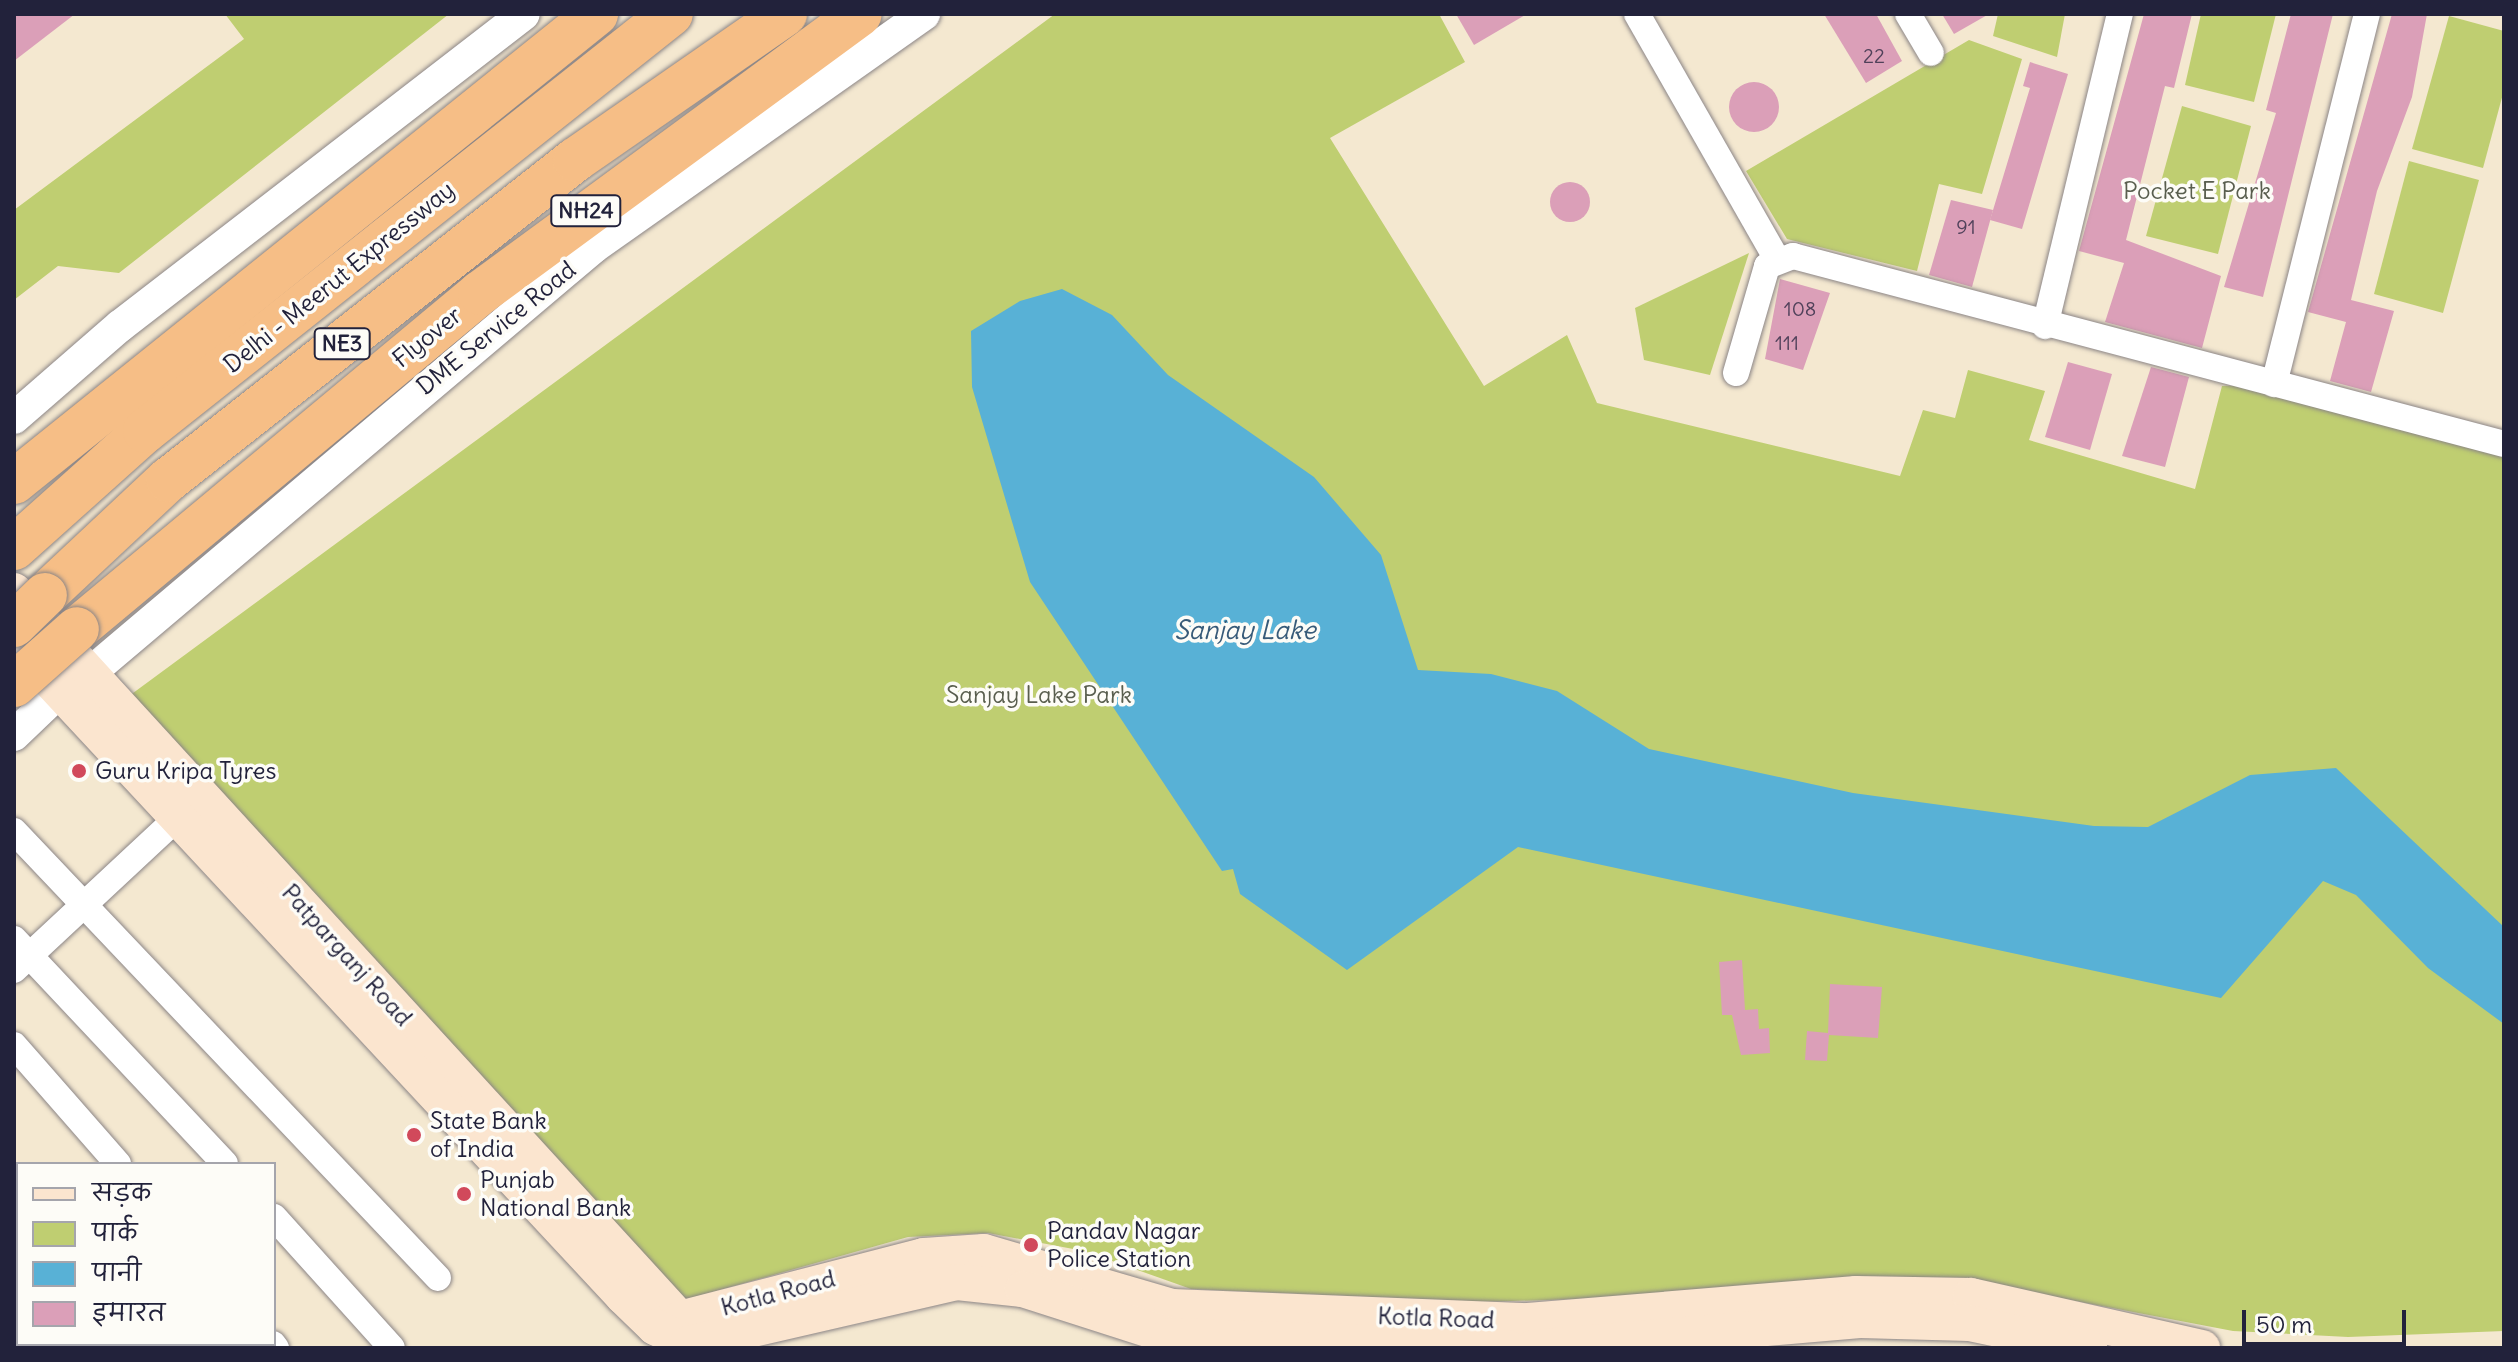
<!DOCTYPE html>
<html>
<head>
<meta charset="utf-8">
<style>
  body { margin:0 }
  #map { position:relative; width:2518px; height:1362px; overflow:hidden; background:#f4e8d0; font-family:Delius,"Playpen Sans Deva",sans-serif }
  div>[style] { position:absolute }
  .green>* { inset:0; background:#bfce71 }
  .water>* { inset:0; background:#58b1d6 }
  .building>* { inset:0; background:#db9fb8 }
  .round { border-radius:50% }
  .roads { filter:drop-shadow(0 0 2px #8b8586) drop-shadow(0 0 2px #8b8586) }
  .minor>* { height:26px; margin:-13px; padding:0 13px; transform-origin:13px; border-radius:13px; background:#fff }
  .tertiary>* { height:32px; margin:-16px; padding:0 16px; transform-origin:16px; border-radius:16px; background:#fff }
  .secondary>* { height:36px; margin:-18px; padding:0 18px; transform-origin:18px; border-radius:18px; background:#fbe5cf }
  .trunk>* { height:44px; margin:-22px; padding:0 22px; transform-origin:22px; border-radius:22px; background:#f6be86 }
  .motorway>* { height:44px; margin:-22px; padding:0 22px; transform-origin:22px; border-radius:22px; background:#f6be86 }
  .bridges { filter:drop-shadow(0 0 2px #8b8586) drop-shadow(0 0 2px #8b8586) }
  .trunk-bridge>* { height:44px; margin:-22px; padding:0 22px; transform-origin:22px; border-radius:22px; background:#f6be86 }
  .motorway-bridge>* { height:44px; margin:-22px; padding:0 22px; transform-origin:22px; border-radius:22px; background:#f6be86 }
  .dots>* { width:22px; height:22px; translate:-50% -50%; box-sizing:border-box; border:4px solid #fdfcf7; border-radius:50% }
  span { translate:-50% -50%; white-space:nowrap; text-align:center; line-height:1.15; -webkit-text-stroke:7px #fdfcf7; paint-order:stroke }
  .number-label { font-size:20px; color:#50415a }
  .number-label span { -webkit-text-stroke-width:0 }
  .shield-label span { padding:2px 6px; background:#fdfcf7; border:2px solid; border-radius:6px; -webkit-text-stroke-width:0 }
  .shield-label { font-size:22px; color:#22223b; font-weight:700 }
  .park-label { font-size:24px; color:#595e4e }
  .street-label { font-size:24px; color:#22223b }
  .poi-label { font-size:24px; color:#22223b }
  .left { translate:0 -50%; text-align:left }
  .water-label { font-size:26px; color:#385b79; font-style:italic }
  .frame { position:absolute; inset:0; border:16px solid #22223b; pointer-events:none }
  .legend { position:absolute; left:16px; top:1162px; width:260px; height:184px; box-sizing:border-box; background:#fdfcf7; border:2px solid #a5a5ac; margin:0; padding:10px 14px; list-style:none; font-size:24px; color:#22223b }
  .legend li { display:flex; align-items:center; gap:16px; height:40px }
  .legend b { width:40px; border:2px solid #a5a5ac }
  .scale { position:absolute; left:2242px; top:1310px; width:164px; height:36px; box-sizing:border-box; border:4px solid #22223b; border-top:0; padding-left:10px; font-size:24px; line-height:28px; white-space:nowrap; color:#22223b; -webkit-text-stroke:6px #fdfcf7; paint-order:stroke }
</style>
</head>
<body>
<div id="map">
  <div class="green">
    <i style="clip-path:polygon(225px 14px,449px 14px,119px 273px,58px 266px,14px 300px,14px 210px,244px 39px)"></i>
    <i style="clip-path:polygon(1055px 14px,1439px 14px,1465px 62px,1330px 138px,1484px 386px,1567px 335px,1597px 403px,1900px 476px,1923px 410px,1955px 418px,1968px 370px,2045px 391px,2029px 440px,2195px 489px,2222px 386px,2274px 384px,2504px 444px,2504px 1331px,2348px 1337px,2233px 1331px,1996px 1286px,1480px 1302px,1191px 1289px,1084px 1251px,988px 1233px,908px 1237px,681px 1301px,129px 696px)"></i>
    <i style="clip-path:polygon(1998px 14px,2065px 14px,2057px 57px,1993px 36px)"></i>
    <i style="clip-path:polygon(2201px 14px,2276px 14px,2254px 102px,2185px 85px)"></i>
    <i style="clip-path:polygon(2449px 16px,2504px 31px,2504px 90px,2483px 168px,2412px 149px)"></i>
    <i style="clip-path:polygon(1969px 40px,2022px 59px,1982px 194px,1939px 184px,1917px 271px,1787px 239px,1746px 171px)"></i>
    <i style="clip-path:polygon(2182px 106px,2251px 126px,2218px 254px,2146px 236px)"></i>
    <i style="clip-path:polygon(2409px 161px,2479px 180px,2443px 313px,2374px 294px)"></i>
    <i style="clip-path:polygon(1749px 253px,1710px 375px,1644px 360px,1635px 308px)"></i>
  </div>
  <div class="water">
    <i style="clip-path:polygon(1062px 289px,1112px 315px,1168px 375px,1314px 477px,1381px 555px,1418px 670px,1491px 674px,1557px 691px,1649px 749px,1853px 793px,2094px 826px,2148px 827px,2250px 775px,2336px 768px,2504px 927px,2504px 1024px,2428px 968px,2356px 895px,2323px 881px,2221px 998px,1518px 847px,1347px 970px,1240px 894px,1233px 869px,1222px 871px,1030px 582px,972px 387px,971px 331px,1020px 301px)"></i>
  </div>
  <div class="building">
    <i style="clip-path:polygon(14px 14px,75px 14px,14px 61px)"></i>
    <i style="clip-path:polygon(1456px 14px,1527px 14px,1474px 45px)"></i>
    <i style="clip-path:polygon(1824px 14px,1876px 14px,1902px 61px,1866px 83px)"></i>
    <i style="clip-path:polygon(1942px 14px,1989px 14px,1954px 34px)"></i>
    <i style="clip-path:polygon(2144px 14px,2192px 14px,2174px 88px,2165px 86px,2126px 240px,2221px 276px,2202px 348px,2105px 322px,2124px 263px,2079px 251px)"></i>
    <i style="clip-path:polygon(2291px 14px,2333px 14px,2263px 297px,2224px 287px,2276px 113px,2266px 110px)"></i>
    <i style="clip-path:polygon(2392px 14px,2427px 14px,2412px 97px,2377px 191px,2351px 300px,2394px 311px,2371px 392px,2330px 381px,2346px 322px,2308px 312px)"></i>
    <i style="clip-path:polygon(2030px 62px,2068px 74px,2022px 229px,1990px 220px,2030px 88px,2023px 86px)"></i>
    <i class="round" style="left:1729px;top:82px;width:50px;height:50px"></i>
    <i class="round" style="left:1550px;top:182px;width:40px;height:40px"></i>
    <i style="clip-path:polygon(1951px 200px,1993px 210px,1972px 287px,1929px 275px)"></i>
    <i style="clip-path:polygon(1780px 279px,1830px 293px,1803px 370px,1765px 359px)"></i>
    <i style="clip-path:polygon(2068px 362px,2112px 374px,2090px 450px,2045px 437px)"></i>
    <i style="clip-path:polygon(2151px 367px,2189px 377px,2165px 467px,2122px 456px)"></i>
    <i style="clip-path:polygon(1742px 960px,1745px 1010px,1758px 1009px,1759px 1029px,1769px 1028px,1770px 1053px,1741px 1055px,1732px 1015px,1722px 1015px,1719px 962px)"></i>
    <i style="clip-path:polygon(1830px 984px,1882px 987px,1878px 1038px,1829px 1035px,1827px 1061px,1805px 1060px,1807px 1031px,1828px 1033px)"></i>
  </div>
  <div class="roads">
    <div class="minor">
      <i style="left:1637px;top:14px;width:281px;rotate:60.3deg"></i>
      <i style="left:1908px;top:14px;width:45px;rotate:59.5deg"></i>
      <i style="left:2045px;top:326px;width:321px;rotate:-76.5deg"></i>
      <i style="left:1736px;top:373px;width:111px;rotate:-73.8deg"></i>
      <i style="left:1767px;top:266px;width:28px;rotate:-21deg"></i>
      <i style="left:1793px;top:256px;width:735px;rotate:14.81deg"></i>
      <i style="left:2274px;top:384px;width:382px;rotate:-75.9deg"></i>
      <i style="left:14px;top:831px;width:616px;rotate:46.51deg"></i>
      <i style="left:14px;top:939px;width:308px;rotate:46.8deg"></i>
      <i style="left:14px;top:970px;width:219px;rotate:-43deg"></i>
      <i style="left:14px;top:1045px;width:158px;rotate:48.8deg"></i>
      <i style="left:14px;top:1192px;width:6px;rotate:45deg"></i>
      <i style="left:274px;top:1217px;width:176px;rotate:48deg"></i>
      <i style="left:14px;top:1308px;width:6px;rotate:45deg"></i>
      <i style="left:48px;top:1344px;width:6px;rotate:45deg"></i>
      <i style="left:153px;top:1344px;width:6px;rotate:45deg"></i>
      <i style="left:273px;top:1344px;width:5px;rotate:53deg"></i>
    </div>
    <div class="tertiary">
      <i style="left:14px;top:418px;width:140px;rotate:-41deg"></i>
      <i style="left:120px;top:326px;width:510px;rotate:-37.68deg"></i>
      <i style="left:90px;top:673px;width:660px;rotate:-40.21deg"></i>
      <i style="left:594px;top:247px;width:404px;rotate:-35.2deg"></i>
      <i style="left:14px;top:735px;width:64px;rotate:-43.7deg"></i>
    </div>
    <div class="secondary">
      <i style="left:14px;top:591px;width:987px;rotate:47.55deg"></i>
      <i style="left:680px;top:1319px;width:252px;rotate:-14.5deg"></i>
      <i style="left:924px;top:1256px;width:60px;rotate:-3.8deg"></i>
      <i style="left:984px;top:1252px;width:196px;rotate:16.3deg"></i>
      <i style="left:1172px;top:1307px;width:356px;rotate:2.3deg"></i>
      <i style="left:1528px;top:1321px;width:329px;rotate:-4.7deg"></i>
      <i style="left:1856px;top:1294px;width:115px;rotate:1deg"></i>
      <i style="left:1971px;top:1296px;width:237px;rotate:12.7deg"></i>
      <i style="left:14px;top:642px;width:894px;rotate:47.04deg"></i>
      <i style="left:623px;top:1296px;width:45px;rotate:44.1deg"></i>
      <i style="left:655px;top:1327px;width:37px;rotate:27deg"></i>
      <i style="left:688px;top:1344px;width:276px;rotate:-13deg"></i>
      <i style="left:957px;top:1282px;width:66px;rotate:6.1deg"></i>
      <i style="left:1023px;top:1289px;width:153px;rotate:17.8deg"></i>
      <i style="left:1169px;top:1336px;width:339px;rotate:2deg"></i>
      <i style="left:1533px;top:1348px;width:328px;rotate:-4.9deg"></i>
      <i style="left:1860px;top:1320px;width:109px;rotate:1.6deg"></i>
      <i style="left:1969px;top:1323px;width:123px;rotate:11.8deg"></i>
    </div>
    <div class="trunk">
      <i style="left:14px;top:482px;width:747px;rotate:-38.8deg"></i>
      <i style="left:77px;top:629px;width:525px;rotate:-39.82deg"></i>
      <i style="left:480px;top:293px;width:471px;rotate:-36.3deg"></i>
    </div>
    <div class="motorway">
      <i style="left:14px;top:548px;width:176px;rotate:-41.8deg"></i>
      <i style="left:145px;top:431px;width:671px;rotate:-38.41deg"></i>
      <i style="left:45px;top:595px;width:168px;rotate:-43.1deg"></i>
      <i style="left:168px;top:480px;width:518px;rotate:-38.18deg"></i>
      <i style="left:575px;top:160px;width:256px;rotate:-34.8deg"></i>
    </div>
  </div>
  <div class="bridges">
    <div class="trunk-bridge">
      <i style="left:14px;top:685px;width:84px;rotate:-41.6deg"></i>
    </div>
    <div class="motorway-bridge">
      <i style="left:14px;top:625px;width:43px;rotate:-44.1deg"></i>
    </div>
  </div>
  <div class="dots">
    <i style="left:79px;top:771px;background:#d1495b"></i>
    <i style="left:414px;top:1135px;background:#d1495b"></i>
    <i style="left:464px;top:1194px;background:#d1495b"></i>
    <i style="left:1031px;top:1245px;background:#d1495b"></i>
  </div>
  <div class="number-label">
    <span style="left:1874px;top:55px">22</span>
    <span style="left:1966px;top:226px">91</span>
    <span style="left:1800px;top:308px">108</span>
    <span style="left:1787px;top:342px">111</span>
  </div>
  <div class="shield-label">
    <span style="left:586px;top:211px">NH24</span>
    <span style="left:342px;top:344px">NE3</span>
  </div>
  <div class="park-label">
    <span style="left:2197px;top:191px">Pocket E Park</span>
    <span style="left:1039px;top:695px">Sanjay Lake Park</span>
  </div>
  <div class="street-label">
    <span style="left:339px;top:277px;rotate:-39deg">Delhi - Meerut Expressway</span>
    <span style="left:496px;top:328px;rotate:-39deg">DME Service Road</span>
    <span style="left:427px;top:337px;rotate:-39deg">Flyover</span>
    <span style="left:347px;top:955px;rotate:48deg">Patparganj Road</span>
    <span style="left:778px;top:1293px;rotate:-15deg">Kotla Road</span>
    <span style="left:1436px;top:1318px;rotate:2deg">Kotla Road</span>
  </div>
  <div class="poi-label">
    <span class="left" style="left:95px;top:771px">Guru Kripa Tyres</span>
    <span class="left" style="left:430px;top:1135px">State Bank<br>of India</span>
    <span class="left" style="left:480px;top:1194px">Punjab<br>National Bank</span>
    <span class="left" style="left:1047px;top:1245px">Pandav Nagar<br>Police Station</span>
  </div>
  <div class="water-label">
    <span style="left:1245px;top:630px">Sanjay Lake</span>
  </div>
  <div class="frame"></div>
  <ul class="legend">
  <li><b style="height:10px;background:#fbe5cf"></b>सड़क</li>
  <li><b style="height:22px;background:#bfce71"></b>पार्क</li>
  <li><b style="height:22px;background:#58b1d6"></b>पानी</li>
  <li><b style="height:22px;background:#db9fb8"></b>इमारत</li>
  </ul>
  <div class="scale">50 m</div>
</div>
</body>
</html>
